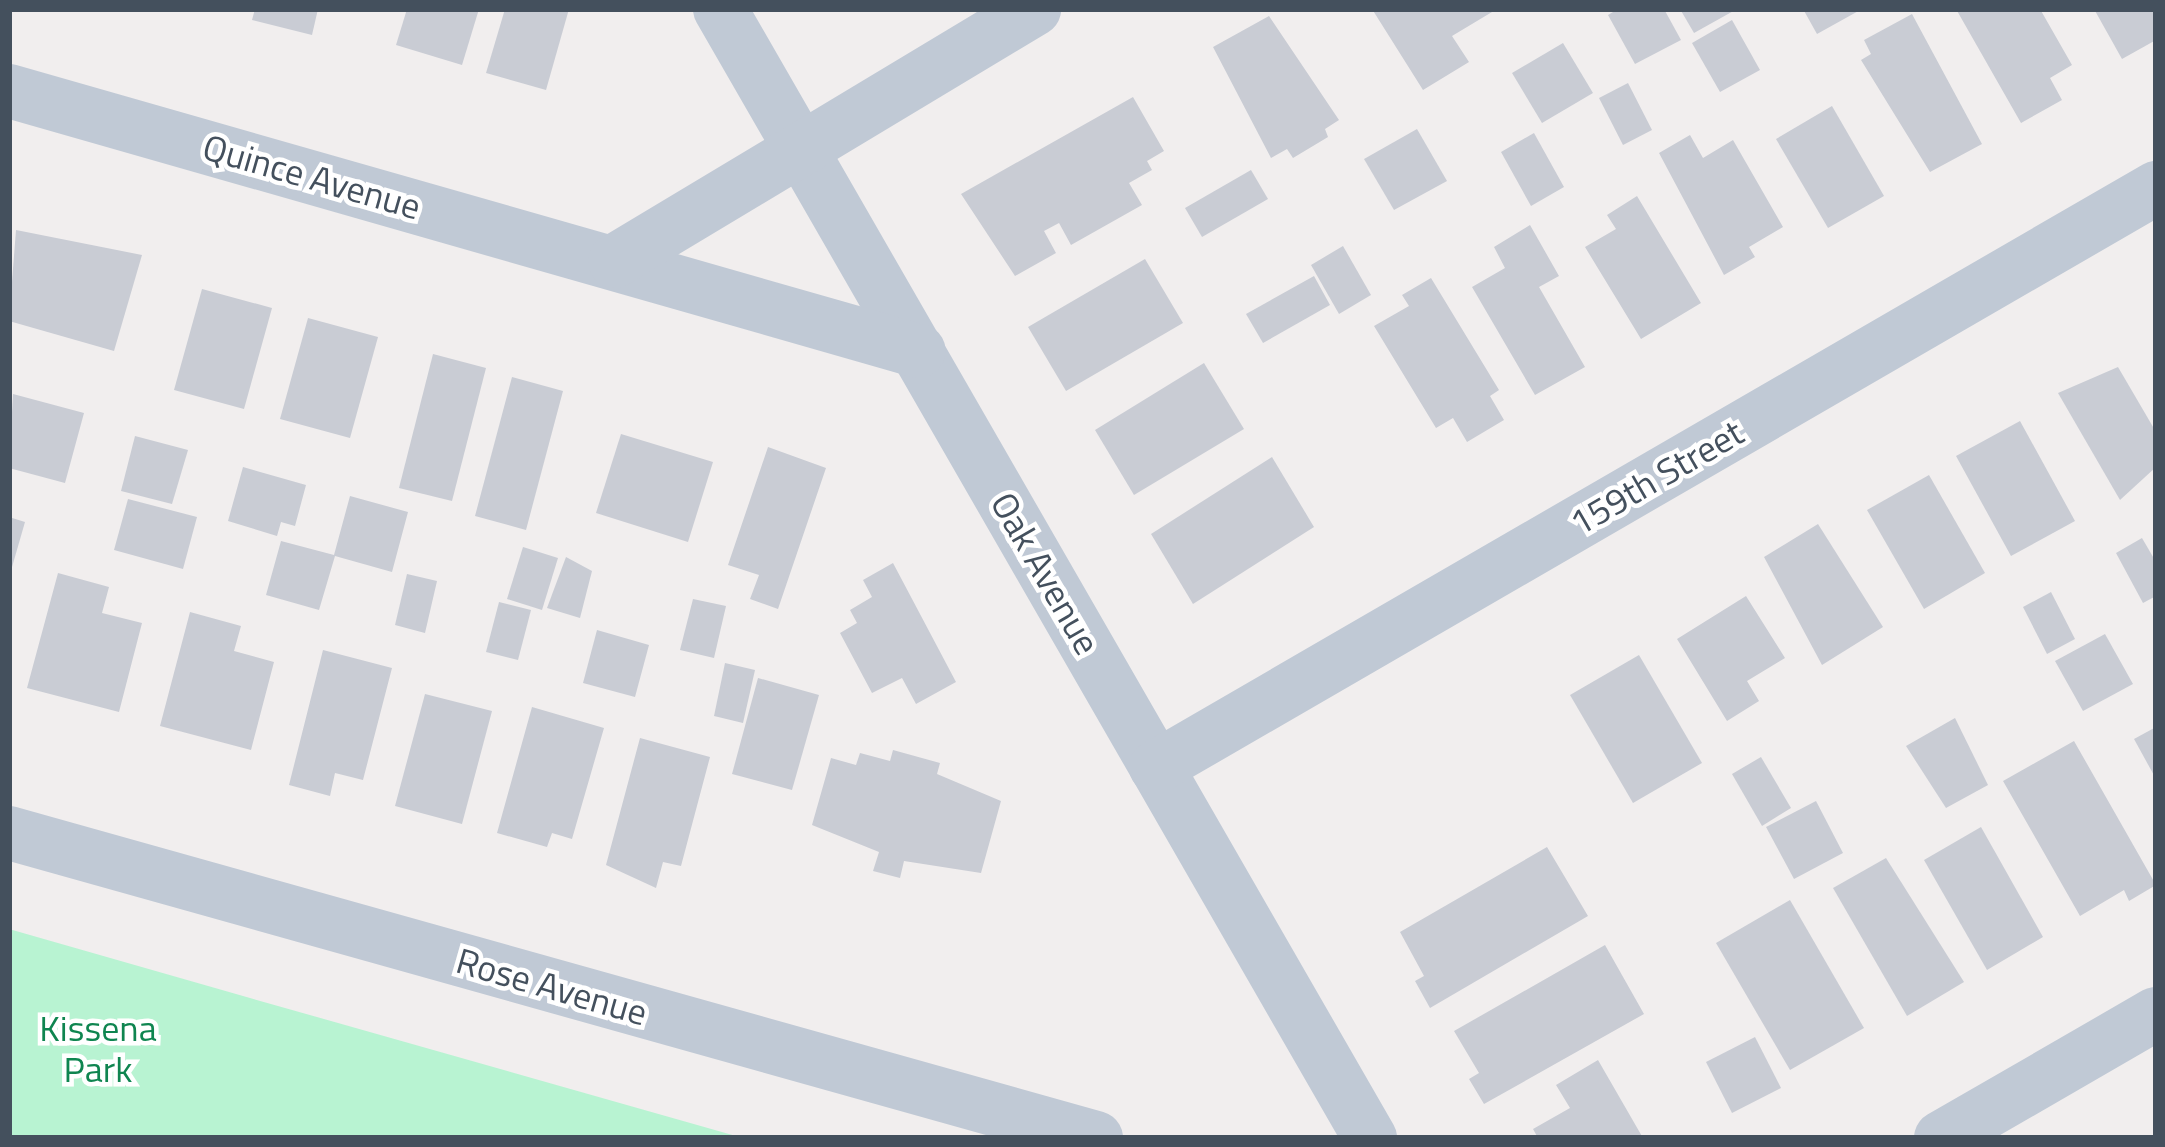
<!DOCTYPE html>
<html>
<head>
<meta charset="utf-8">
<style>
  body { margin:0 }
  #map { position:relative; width:2165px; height:1147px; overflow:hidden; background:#f1eeee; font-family:"Titillium Web",sans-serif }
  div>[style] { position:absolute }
  .green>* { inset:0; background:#b8f3d2 }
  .building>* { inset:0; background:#c9ccd4 }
  .street>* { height:54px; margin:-27px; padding:0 27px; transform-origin:27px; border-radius:27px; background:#c0c9d5 }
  span { translate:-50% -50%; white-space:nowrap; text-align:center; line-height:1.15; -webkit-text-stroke:9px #fff; paint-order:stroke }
  .street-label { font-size:36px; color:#44505d }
  .park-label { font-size:36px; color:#0f8550 }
  .frame { position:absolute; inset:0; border:12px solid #44505d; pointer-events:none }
</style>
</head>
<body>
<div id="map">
  <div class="green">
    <i style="clip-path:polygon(9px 929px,250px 998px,743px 1138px,9px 1138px)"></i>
  </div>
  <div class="building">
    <i style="clip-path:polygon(255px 9px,318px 9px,312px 35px,252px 20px)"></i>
    <i style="clip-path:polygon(407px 9px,479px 9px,462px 65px,396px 45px)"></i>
    <i style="clip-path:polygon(505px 9px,569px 9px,546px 90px,486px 73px)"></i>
    <i style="clip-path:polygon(1372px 9px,1497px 9px,1452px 36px,1469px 62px,1423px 90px)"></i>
    <i style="clip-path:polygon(1618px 9px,1664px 9px,1681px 40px,1635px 64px,1608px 15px)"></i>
    <i style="clip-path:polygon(1680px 9px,1737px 9px,1694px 33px)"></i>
    <i style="clip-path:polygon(1803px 9px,1862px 9px,1817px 34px)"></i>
    <i style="clip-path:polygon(1956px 9px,2040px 9px,2072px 65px,2050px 78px,2062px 100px,2021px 123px)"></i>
    <i style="clip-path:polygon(2094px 9px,2156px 9px,2156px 40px,2122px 59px)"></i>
    <i style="clip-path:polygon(1912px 14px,1982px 144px,1930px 172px,1861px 60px,1871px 54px,1864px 40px)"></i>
    <i style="clip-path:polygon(1269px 16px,1339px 120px,1325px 129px,1328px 137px,1293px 158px,1287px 149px,1271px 158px,1213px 47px)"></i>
    <i style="clip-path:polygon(1732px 20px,1760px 70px,1720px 92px,1692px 43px)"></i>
    <i style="clip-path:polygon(1563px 43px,1593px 93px,1542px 123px,1512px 73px)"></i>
    <i style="clip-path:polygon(1628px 83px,1652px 130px,1623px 145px,1599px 98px)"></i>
    <i style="clip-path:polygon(1133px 97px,1164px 151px,1147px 161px,1152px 170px,1129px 183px,1142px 205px,1071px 245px,1059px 223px,1044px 231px,1056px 253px,1015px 276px,961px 194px)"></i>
    <i style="clip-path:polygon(1832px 106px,1884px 196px,1828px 228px,1776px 139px)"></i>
    <i style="clip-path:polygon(1417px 129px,1447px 181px,1394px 210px,1364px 159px)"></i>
    <i style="clip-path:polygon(1534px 133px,1564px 187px,1531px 206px,1501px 152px)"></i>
    <i style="clip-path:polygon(1690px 135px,1703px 158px,1733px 140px,1783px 227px,1749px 247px,1755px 257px,1724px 275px,1659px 153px)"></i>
    <i style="clip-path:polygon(1251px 170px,1268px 199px,1202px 237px,1185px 208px)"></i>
    <i style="clip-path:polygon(1637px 196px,1701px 303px,1641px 339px,1585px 247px,1616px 229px,1607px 215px)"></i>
    <i style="clip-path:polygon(1530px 225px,1559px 276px,1539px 287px,1585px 367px,1535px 395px,1472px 287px,1505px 268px,1494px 247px)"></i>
    <i style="clip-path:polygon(16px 230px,142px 255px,114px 351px,9px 321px)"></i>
    <i style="clip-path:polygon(1343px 246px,1371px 295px,1339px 314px,1311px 265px)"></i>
    <i style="clip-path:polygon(1145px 259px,1183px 323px,1066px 391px,1028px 327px)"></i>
    <i style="clip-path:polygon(1314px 276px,1330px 305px,1263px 343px,1246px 314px)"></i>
    <i style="clip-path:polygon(1431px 278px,1499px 390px,1490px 396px,1504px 420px,1467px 442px,1453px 418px,1436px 428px,1374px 326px,1409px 306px,1402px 295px)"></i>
    <i style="clip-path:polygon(202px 289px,272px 308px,244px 409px,174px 390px)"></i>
    <i style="clip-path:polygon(308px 318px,378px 337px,350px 438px,280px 419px)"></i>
    <i style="clip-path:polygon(433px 354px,486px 368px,452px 501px,399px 488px)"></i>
    <i style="clip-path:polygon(1204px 363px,1244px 429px,1134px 495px,1095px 430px)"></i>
    <i style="clip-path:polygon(2118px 367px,2156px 432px,2156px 467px,2120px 500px,2058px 393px)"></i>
    <i style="clip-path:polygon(512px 377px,563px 391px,526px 530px,475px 516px)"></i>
    <i style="clip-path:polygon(13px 394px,84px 413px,65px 483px,9px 468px)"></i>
    <i style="clip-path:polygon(2020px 421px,2075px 521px,2011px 556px,1956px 456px)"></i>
    <i style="clip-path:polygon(621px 434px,713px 462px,688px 542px,596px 513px)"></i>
    <i style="clip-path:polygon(135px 436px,188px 450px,172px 504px,121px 491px)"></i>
    <i style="clip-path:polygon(768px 447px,826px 468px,778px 609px,750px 599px,759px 575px,728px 565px)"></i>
    <i style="clip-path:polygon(1272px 457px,1314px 527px,1193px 604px,1151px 534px)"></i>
    <i style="clip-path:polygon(243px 467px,306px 485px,295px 526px,281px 522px,277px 536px,228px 521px)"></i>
    <i style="clip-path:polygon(1929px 475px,1985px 573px,1924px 609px,1867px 510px)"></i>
    <i style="clip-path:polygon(350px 496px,408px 512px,392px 572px,335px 556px,319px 610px,266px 595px,281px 541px,334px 555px)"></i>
    <i style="clip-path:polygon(128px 499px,197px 517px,183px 569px,114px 550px)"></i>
    <i style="clip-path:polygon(9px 517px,25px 522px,10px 574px,9px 574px)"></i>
    <i style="clip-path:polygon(1818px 524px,1883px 627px,1822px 665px,1764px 557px)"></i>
    <i style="clip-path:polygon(2142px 538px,2156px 562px,2156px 596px,2143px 603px,2116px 553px)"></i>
    <i style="clip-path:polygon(523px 547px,558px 558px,542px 610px,507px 599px)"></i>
    <i style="clip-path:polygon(566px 557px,592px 571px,580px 618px,547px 608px)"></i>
    <i style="clip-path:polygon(893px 563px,956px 682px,916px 704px,902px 678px,872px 693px,840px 633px,857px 623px,850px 610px,872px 597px,863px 580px)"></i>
    <i style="clip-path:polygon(58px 573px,109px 587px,102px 613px,142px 623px,119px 712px,27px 688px)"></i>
    <i style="clip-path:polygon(407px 574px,437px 581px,425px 633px,395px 625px)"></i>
    <i style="clip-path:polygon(2051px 592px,2075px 639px,2047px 654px,2023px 607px)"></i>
    <i style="clip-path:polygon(1746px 596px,1785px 658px,1747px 681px,1759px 701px,1727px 721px,1677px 639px)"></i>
    <i style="clip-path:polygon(693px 599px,726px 606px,714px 658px,680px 650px)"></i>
    <i style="clip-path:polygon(499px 602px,531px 610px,518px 660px,486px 652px)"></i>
    <i style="clip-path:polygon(190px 612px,241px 626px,234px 651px,274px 662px,251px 750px,160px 726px)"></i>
    <i style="clip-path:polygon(597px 630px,649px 645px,635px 697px,583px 683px)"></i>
    <i style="clip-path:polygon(2105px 634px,2133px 684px,2083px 711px,2055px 661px)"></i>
    <i style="clip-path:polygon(323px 650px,392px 668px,363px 780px,335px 773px,330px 796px,289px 785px)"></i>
    <i style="clip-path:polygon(1639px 655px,1702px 763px,1633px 803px,1570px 695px)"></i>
    <i style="clip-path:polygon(725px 663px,755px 670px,743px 723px,714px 716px)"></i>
    <i style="clip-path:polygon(758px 678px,819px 695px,792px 790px,732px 774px)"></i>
    <i style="clip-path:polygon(425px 694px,492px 711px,462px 824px,395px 806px)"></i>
    <i style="clip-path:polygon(532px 707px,604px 728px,572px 839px,552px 833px,547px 847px,497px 833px)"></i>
    <i style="clip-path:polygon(1955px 718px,1988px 785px,1946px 808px,1906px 746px)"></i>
    <i style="clip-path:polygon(2156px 727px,2156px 779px,2134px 739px)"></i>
    <i style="clip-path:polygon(640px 738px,710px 757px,681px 866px,663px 862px,656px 888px,606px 865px)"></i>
    <i style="clip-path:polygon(2074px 741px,2156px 885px,2129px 901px,2124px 890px,2080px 916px,2003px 781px)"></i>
    <i style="clip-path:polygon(893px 750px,940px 763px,937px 774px,1001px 801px,981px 873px,904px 861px,900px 878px,873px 871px,879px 852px,812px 825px,831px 758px,856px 765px,860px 753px,890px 761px)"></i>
    <i style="clip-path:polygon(1761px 757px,1791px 808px,1762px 826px,1732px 774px)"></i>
    <i style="clip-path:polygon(1816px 801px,1843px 853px,1794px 879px,1766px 827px)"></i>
    <i style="clip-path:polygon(1981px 827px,2043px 937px,1987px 970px,1924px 860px)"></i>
    <i style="clip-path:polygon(1547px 847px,1588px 916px,1430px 1008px,1415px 981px,1424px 976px,1400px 932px)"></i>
    <i style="clip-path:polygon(1886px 858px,1964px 982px,1907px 1016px,1833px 888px)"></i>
    <i style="clip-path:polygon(1790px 900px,1864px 1028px,1790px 1070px,1716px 943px)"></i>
    <i style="clip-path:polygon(1605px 945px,1644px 1014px,1484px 1104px,1469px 1079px,1479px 1073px,1454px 1031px)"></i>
    <i style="clip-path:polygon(1755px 1037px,1781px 1088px,1732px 1113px,1706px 1062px)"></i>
    <i style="clip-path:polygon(1598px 1060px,1643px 1138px,1538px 1138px,1533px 1129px,1570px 1108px,1556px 1085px)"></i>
  </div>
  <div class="street">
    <i style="left:720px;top:9px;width:1303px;rotate:60.07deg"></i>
    <i style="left:9px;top:91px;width:946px;rotate:15.95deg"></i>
    <i style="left:615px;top:261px;width:489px;rotate:-31deg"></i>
    <i style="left:1156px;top:767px;width:1156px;rotate:-30.07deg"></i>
    <i style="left:9px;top:833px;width:1129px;rotate:15.67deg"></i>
    <i style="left:1941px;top:1138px;width:248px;rotate:-30deg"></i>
  </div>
  <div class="street-label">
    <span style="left:312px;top:176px;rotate:16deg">Quince Avenue</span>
    <span style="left:1656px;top:477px;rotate:-30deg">159th Street</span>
    <span style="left:1046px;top:573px;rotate:60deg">Oak Avenue</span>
    <span style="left:552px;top:986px;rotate:16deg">Rose Avenue</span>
  </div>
  <div class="park-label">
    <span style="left:98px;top:1048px">Kissena<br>Park</span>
  </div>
  <div class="frame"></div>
</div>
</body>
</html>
